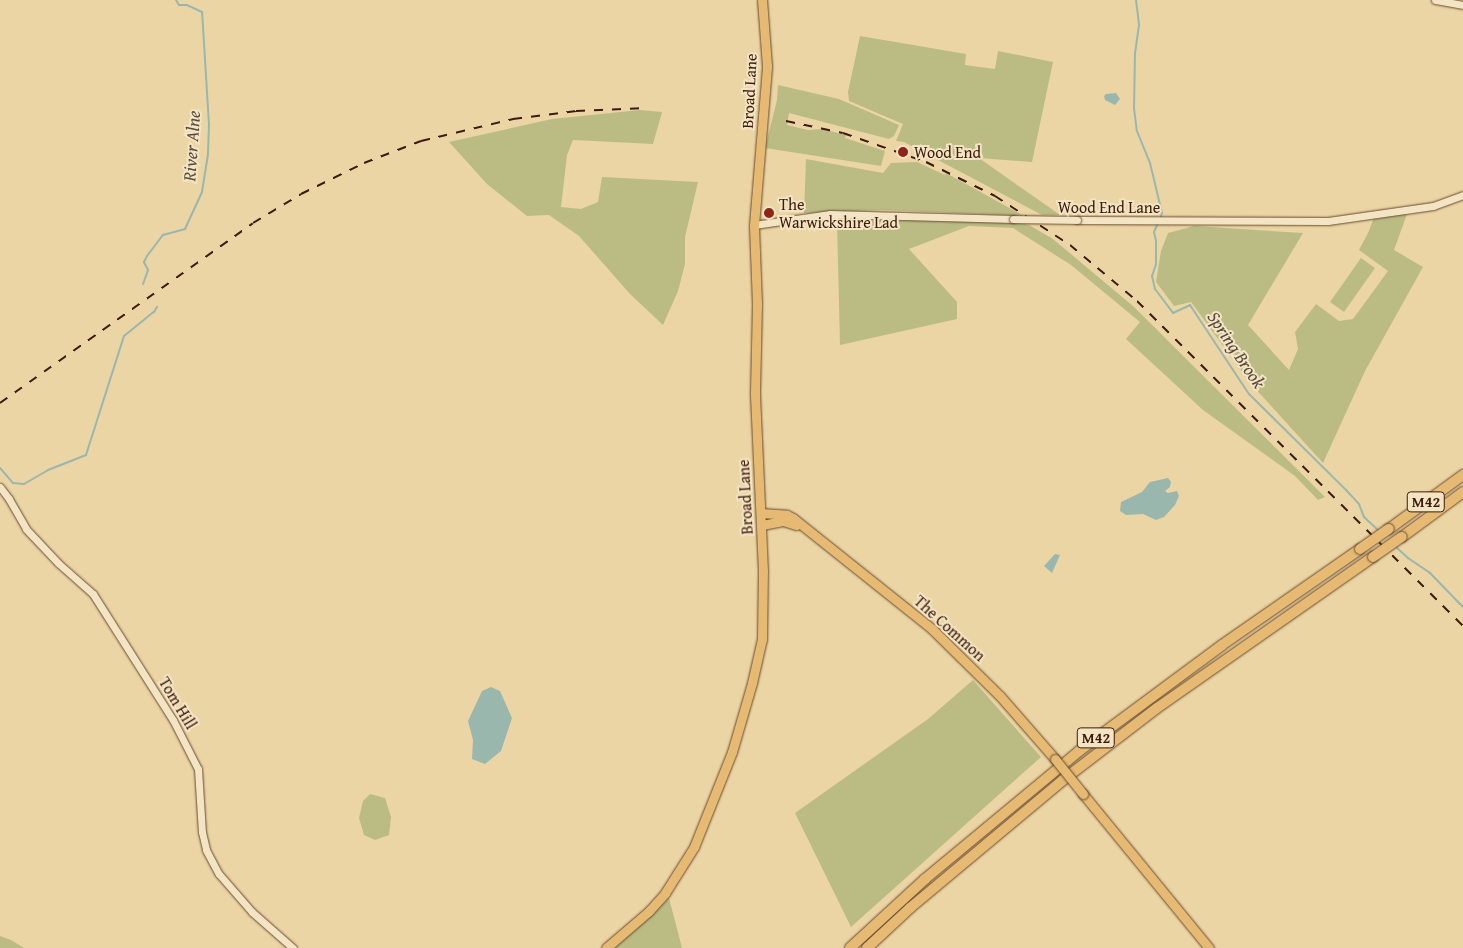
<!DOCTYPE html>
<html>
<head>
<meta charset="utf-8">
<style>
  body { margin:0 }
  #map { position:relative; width:1463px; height:948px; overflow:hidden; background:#ecd5a4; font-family:"Gentium Book Plus",serif }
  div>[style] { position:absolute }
  .green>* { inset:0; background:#bbbc84 }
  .water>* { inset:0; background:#9ab7ae }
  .stream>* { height:2px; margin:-1px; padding:0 1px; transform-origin:1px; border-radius:1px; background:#9ab7ae }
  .roads { filter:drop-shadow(0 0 1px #684a31) drop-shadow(0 0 1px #684a31) }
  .minor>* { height:7px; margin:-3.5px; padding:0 3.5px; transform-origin:3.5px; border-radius:3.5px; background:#f3e4c4 }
  .major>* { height:9px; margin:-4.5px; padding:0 4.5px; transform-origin:4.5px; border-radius:4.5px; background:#e6ba72 }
  .highway>* { height:10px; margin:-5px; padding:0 5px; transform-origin:5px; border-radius:5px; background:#e6ba72 }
  .rail>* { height:2px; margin-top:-1px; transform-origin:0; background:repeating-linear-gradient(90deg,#3c1b0b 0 9px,transparent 0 18px) }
  .bridges { filter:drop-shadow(0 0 1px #684a31) drop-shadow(0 0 1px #684a31) }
  .minor-bridge>* { height:7px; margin:-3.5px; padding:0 3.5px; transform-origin:3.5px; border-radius:3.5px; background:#f3e4c4 }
  .major-bridge>* { height:9px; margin:-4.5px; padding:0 4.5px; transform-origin:4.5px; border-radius:4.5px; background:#e6ba72 }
  .highway-bridge>* { height:10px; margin:-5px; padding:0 5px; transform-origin:5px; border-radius:5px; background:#e6ba72 }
  .dots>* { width:14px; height:14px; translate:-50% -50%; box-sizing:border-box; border:2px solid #f3e4c4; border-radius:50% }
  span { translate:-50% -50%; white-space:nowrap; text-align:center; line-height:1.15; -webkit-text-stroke:4px #f3e4c4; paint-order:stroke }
  .shield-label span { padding:1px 4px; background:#f3e4c4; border:1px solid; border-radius:4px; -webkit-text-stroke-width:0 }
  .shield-label { font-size:15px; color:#3c1b0b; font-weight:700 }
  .street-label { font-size:16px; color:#3c1b0b }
  .poi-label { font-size:16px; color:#3c1b0b }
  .left { translate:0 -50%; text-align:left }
  .water-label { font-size:18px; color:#584a3c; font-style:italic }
</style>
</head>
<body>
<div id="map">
  <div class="green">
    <i style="clip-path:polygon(860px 36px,966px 54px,965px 65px,995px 69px,998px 51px,1053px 62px,1032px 162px,979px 158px,1060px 215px,1042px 215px,904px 142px,896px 141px,903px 124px,849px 101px,848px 92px)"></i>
    <i style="clip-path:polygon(778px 85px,839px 99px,899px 125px,894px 136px,889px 139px,789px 113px,787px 125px,808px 130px,822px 129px,846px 135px,845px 138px,885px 151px,881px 166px,765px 148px,777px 100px)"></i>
    <i style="clip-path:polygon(640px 110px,662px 112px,653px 144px,573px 140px,567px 155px,561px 207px,581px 209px,598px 202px,602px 177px,698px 182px,685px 237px,685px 264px,678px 291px,663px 325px,630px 294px,579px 236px,549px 215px,527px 216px,487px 184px,449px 142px,552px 119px)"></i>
    <i style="clip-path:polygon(806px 159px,883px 173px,891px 163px,917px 162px,945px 175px,946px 173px,1024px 216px,882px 210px,804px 213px)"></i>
    <i style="clip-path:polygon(1407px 214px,1394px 250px,1423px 267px,1365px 371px,1323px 463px,1251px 384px,1191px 302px,1174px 306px,1156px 282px,1161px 251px,1168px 233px,1194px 226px,1303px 233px,1248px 325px,1289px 370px,1298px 349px,1295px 332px,1316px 304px,1339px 321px,1353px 319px,1388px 271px,1359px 250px,1369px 231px,1374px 217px)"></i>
    <i style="clip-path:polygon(947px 219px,1007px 220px,1029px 225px,1053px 239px,1133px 306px,1325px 497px,1318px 500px,1295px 476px,1203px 410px,1126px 339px,1140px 322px,1071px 265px,1013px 228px,969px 226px,909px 249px,957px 302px,957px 319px,840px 345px,837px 222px)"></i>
    <i style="clip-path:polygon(1361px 258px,1375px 268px,1344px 312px,1330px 302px)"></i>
    <i style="clip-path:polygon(973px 680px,1041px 757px,851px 927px,795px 813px,928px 719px)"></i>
    <i style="clip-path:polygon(370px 794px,385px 798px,391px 817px,389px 835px,375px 840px,364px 835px,359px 818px,363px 801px)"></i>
    <i style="clip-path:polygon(669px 898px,682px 948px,612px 948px)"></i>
    <i style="clip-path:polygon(0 936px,11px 940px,24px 948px,0 948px)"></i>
  </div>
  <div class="water">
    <i style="clip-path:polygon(1116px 93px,1120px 99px,1115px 105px,1105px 100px,1104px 96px,1106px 94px)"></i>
    <i style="clip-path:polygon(1168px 478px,1171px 482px,1170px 487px,1165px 491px,1168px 493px,1177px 491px,1179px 496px,1175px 505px,1164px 517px,1156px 520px,1143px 514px,1126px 515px,1120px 511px,1121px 502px,1142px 492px,1150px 482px)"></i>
    <i style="clip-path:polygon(1055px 554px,1060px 555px,1052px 573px,1044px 566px)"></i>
    <i style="clip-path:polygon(491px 687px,500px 691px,512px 718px,501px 751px,485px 764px,472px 759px,473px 740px,468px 721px,482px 691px)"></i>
  </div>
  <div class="stream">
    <i style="left:1136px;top:0;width:25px;rotate:83deg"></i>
    <i style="left:1139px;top:25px;width:27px;rotate:98deg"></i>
    <i style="left:1135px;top:52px;width:56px;rotate:91deg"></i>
    <i style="left:1134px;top:108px;width:23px;rotate:83deg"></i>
    <i style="left:1137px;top:131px;width:35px;rotate:68deg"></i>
    <i style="left:1150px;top:163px;width:51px;rotate:76.5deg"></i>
    <i style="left:1162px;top:213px;width:6px;rotate:108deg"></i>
    <i style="left:1158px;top:223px;width:10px;rotate:114deg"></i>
    <i style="left:1154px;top:232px;width:9px;rotate:77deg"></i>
    <i style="left:1156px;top:241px;width:23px;rotate:90deg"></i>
    <i style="left:1156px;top:264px;width:13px;rotate:108deg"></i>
    <i style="left:1152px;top:276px;width:13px;rotate:77deg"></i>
    <i style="left:1155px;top:289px;width:30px;rotate:53deg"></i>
    <i style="left:1173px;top:313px;width:19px;rotate:-25deg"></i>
    <i style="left:1190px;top:305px;width:107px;rotate:56.5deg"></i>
    <i style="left:1249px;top:394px;width:136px;rotate:44.7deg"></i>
    <i style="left:1346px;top:490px;width:19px;rotate:47deg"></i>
    <i style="left:1359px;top:504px;width:14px;rotate:69deg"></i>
    <i style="left:1364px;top:517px;width:22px;rotate:43deg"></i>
    <i style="left:143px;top:284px;width:15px;rotate:-70deg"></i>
    <i style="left:148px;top:270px;width:9px;rotate:-117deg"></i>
    <i style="left:144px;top:262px;width:7px;rotate:-63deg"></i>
    <i style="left:147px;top:256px;width:26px;rotate:-53deg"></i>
    <i style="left:163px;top:235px;width:23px;rotate:-15deg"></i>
    <i style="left:185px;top:229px;width:41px;rotate:-65.3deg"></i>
    <i style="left:202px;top:192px;width:39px;rotate:-81deg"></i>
    <i style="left:208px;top:153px;width:28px;rotate:-88deg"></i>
    <i style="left:209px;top:125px;width:113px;rotate:-93.5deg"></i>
    <i style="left:202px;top:12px;width:17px;rotate:-155deg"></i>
    <i style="left:187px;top:5px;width:8px;rotate:180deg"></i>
    <i style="left:179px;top:5px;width:6px;rotate:-121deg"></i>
    <i style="left:0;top:468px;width:20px;rotate:49deg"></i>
    <i style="left:13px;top:483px;width:11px;rotate:5deg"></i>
    <i style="left:24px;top:484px;width:28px;rotate:-30deg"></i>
    <i style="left:48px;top:470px;width:41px;rotate:-21.5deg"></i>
    <i style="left:86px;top:455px;width:125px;rotate:-72.3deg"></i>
    <i style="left:124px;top:336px;width:38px;rotate:-39deg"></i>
    <i style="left:154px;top:312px;width:6px;rotate:-59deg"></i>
    <i style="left:1395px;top:546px;width:18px;rotate:43deg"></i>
    <i style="left:1408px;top:558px;width:27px;rotate:34deg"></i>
    <i style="left:1430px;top:573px;width:47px;rotate:45.9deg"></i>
  </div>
  <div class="roads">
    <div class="minor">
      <i style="left:1435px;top:0;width:28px;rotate:10deg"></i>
      <i style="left:1077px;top:220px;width:251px;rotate:0.2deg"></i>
      <i style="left:1328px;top:221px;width:106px;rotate:-8.1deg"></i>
      <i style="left:1433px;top:206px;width:32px;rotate:-20deg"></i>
      <i style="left:754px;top:225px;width:77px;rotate:-8.2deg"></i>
      <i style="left:830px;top:214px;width:183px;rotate:1.6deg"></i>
      <i style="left:0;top:487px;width:15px;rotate:53deg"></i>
      <i style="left:9px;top:499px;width:34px;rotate:60deg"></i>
      <i style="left:26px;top:529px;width:47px;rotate:46.7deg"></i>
      <i style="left:58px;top:563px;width:47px;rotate:41.5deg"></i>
      <i style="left:93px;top:594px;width:149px;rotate:57.6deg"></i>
      <i style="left:173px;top:720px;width:55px;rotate:63deg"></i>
      <i style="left:198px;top:769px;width:63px;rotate:86.4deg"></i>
      <i style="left:202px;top:832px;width:18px;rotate:77deg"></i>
      <i style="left:206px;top:850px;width:27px;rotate:62deg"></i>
      <i style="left:219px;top:874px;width:50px;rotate:49deg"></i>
      <i style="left:252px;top:912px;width:55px;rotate:41.3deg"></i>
    </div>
    <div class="major">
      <i style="left:761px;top:513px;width:26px;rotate:4deg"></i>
      <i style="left:787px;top:515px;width:7px;rotate:27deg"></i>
      <i style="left:793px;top:518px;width:178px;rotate:38.6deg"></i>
      <i style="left:932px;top:629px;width:95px;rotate:44.6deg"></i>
      <i style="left:1000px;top:696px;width:84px;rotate:48.9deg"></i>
      <i style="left:762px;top:525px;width:21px;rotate:-11deg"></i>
      <i style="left:783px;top:521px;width:14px;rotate:17deg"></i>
      <i style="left:1083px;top:794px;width:199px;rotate:50.7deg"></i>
      <i style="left:606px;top:948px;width:57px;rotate:-40.7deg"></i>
      <i style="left:649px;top:911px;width:24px;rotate:-48deg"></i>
      <i style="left:665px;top:893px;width:54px;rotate:-57.8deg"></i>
      <i style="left:694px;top:847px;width:102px;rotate:-68.2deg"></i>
      <i style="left:732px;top:752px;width:72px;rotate:-73.8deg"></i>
      <i style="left:752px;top:683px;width:45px;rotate:-77.2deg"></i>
      <i style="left:762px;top:639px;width:68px;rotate:-89.2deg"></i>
      <i style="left:763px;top:571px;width:179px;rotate:-92.6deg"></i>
      <i style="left:755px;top:392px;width:88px;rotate:-88.7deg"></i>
      <i style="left:757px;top:304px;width:79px;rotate:-92.2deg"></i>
      <i style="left:754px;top:225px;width:160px;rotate:-85.3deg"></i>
      <i style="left:767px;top:66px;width:66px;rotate:-94.3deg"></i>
    </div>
    <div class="highway">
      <i style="left:1389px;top:529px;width:92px;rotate:-36.1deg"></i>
      <i style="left:1402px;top:537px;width:76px;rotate:-36.4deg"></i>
      <i style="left:850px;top:948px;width:102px;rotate:-42.6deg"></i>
      <i style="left:925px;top:879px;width:200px;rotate:-39.7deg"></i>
      <i style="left:1079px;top:751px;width:178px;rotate:-36.5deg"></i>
      <i style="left:1222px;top:645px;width:168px;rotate:-34.8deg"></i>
      <i style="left:867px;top:948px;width:59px;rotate:-42.9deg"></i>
      <i style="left:910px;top:908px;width:199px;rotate:-39.9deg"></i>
      <i style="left:1063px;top:780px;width:118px;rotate:-37.5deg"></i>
      <i style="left:1157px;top:708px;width:264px;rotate:-35deg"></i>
    </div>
  </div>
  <div class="rail">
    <i style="left:786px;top:121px;width:58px;rotate:11.9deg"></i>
    <i style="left:843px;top:133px;width:88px;rotate:19.3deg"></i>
    <i style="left:926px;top:162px;width:77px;rotate:26.2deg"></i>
    <i style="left:995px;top:196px;width:90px;rotate:33.2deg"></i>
    <i style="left:1070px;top:245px;width:87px;rotate:39.9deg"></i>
    <i style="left:1137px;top:301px;width:460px;rotate:44.9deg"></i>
    <i style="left:0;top:403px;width:310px;rotate:-35.4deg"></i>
    <i style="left:253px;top:223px;width:56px;rotate:-31.1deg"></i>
    <i style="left:301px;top:194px;width:70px;rotate:-26.2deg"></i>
    <i style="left:364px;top:163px;width:61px;rotate:-21.1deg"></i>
    <i style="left:421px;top:141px;width:95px;rotate:-13.4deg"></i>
    <i style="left:513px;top:119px;width:64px;rotate:-7.2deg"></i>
    <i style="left:576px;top:111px;width:71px;rotate:-2.4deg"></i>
  </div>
  <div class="bridges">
    <div class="minor-bridge">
      <i style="left:1013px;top:219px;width:64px;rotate:0.9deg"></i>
    </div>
    <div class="major-bridge">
      <i style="left:1055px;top:759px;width:45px;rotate:51.3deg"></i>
    </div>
    <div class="highway-bridge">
      <i style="left:1360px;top:549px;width:35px;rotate:-35deg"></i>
      <i style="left:1373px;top:557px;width:35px;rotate:-35deg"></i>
    </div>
  </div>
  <div class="dots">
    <i style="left:903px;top:152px;background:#8f2418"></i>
    <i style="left:769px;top:213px;background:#8f2418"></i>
  </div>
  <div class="shield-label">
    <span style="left:1426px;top:502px">M42</span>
    <span style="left:1096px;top:738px">M42</span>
  </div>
  <div class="street-label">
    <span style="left:749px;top:91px;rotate:-87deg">Broad Lane</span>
    <span style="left:1109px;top:207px">Wood End Lane</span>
    <span style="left:745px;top:497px;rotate:-93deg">Broad Lane</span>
    <span style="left:950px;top:628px;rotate:42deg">The Common</span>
    <span style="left:178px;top:703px;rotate:59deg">Tom Hill</span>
  </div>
  <div class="poi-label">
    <span class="left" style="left:914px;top:152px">Wood End</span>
    <span class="left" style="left:779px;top:213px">The<br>Warwickshire Lad</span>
  </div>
  <div class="water-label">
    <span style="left:192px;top:146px;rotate:-86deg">River Alne</span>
    <span style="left:1236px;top:350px;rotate:56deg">Spring Brook</span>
  </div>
</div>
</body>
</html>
